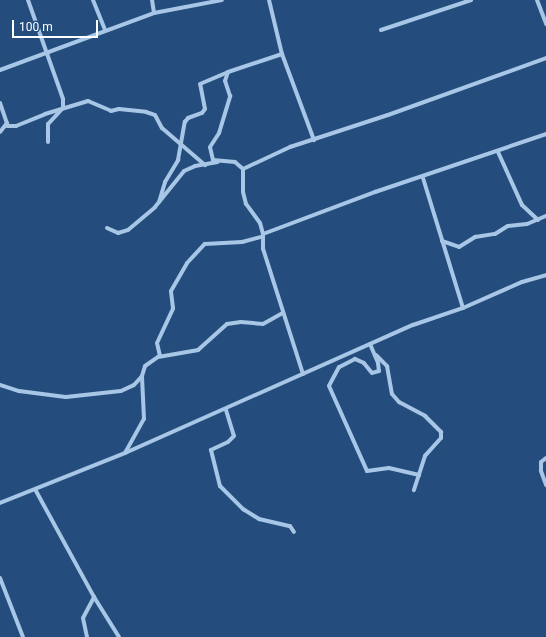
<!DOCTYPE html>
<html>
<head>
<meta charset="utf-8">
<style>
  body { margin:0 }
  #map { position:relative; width:546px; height:637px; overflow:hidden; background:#244d7d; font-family:Roboto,sans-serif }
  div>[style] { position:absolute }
  .minor>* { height:4px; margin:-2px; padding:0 2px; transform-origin:2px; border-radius:2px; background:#a8c6e5 }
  span { translate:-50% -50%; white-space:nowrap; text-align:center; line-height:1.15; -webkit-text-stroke:3px #244d7d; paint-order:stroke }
  .scale { position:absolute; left:12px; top:20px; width:86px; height:18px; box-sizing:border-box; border:2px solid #fff; border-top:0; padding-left:5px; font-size:12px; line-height:14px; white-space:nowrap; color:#fff; -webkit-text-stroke:3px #244d7d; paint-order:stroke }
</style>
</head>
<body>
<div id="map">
  <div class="minor">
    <i style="left:28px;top:0;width:105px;rotate:70.5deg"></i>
    <i style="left:63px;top:99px;width:9px;rotate:90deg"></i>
    <i style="left:63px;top:108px;width:22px;rotate:133deg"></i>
    <i style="left:48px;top:124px;width:18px;rotate:90deg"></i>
    <i style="left:93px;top:0;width:32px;rotate:68deg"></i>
    <i style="left:152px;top:0;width:13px;rotate:81deg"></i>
    <i style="left:269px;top:0;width:56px;rotate:76.5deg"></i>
    <i style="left:282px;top:54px;width:92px;rotate:69.6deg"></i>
    <i style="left:537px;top:0;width:26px;rotate:69deg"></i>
    <i style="left:381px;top:30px;width:95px;rotate:-18.4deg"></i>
    <i style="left:0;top:70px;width:164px;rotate:-20.3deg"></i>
    <i style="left:154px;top:13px;width:69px;rotate:-10.8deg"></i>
    <i style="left:0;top:103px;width:21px;rotate:71deg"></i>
    <i style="left:7px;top:123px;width:11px;rotate:128deg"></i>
    <i style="left:7px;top:126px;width:9px"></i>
    <i style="left:16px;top:126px;width:31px;rotate:-22deg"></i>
    <i style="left:45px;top:114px;width:45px;rotate:-16.8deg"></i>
    <i style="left:88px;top:101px;width:25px;rotate:23deg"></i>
    <i style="left:111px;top:111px;width:8px;rotate:-14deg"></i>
    <i style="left:119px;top:109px;width:27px;rotate:6deg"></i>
    <i style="left:146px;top:112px;width:9px;rotate:18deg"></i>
    <i style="left:155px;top:115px;width:15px;rotate:62deg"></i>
    <i style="left:162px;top:128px;width:57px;rotate:40.7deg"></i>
    <i style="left:498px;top:152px;width:58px;rotate:65.6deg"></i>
    <i style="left:522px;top:205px;width:22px;rotate:43deg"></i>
    <i style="left:243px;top:169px;width:52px;rotate:-25.1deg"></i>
    <i style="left:290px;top:147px;width:103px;rotate:-18.1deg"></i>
    <i style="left:388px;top:115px;width:168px;rotate:-19.8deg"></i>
    <i style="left:423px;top:178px;width:136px;rotate:72.9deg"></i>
    <i style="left:159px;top:202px;width:21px;rotate:-73deg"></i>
    <i style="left:165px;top:182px;width:26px;rotate:-59deg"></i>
    <i style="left:178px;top:160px;width:39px;rotate:-80deg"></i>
    <i style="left:185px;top:122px;width:5px;rotate:-53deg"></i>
    <i style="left:188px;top:118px;width:15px;rotate:-20deg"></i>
    <i style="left:202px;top:113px;width:5px;rotate:-53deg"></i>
    <i style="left:205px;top:109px;width:25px;rotate:-101deg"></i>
    <i style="left:200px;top:84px;width:30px;rotate:-23deg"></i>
    <i style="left:107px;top:228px;width:12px;rotate:24deg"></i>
    <i style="left:118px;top:233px;width:10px;rotate:-17deg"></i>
    <i style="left:128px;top:230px;width:35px;rotate:-40deg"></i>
    <i style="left:155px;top:207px;width:46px;rotate:-51.1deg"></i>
    <i style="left:184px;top:171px;width:12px;rotate:-24deg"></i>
    <i style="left:195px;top:166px;width:23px;rotate:-10deg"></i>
    <i style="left:263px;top:234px;width:11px;rotate:-105deg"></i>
    <i style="left:260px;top:223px;width:24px;rotate:-126deg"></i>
    <i style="left:246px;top:204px;width:12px;rotate:-104deg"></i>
    <i style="left:243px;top:192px;width:23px;rotate:-90deg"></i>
    <i style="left:243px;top:169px;width:11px;rotate:-139deg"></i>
    <i style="left:235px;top:162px;width:22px;rotate:-175deg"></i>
    <i style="left:213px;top:160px;width:13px;rotate:-103deg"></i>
    <i style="left:210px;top:147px;width:17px;rotate:-57deg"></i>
    <i style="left:219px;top:133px;width:39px;rotate:-73deg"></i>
    <i style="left:230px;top:96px;width:16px;rotate:-108deg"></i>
    <i style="left:225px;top:81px;width:9px;rotate:-72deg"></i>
    <i style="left:228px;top:72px;width:57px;rotate:-18.4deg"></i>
    <i style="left:442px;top:241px;width:18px;rotate:19deg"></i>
    <i style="left:459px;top:247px;width:19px;rotate:-32deg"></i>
    <i style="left:475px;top:237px;width:20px;rotate:-9deg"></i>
    <i style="left:495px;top:234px;width:15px;rotate:-32deg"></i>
    <i style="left:508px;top:226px;width:19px;rotate:-6deg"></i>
    <i style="left:527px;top:224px;width:21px;rotate:-23deg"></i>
    <i style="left:370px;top:344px;width:21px;rotate:67deg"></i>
    <i style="left:378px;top:363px;width:8px;rotate:83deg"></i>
    <i style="left:379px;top:371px;width:7px;rotate:164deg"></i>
    <i style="left:372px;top:373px;width:13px;rotate:-129deg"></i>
    <i style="left:364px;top:363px;width:10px;rotate:-156deg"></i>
    <i style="left:355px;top:359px;width:18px;rotate:153deg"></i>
    <i style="left:339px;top:367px;width:21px;rotate:118deg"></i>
    <i style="left:329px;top:386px;width:93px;rotate:65.9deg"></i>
    <i style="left:367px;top:471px;width:22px;rotate:-8deg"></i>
    <i style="left:389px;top:468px;width:31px;rotate:13deg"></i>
    <i style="left:376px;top:355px;width:16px;rotate:45deg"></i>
    <i style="left:387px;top:366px;width:28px;rotate:80deg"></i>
    <i style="left:392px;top:394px;width:11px;rotate:49deg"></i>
    <i style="left:399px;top:402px;width:30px;rotate:28deg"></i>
    <i style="left:425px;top:416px;width:23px;rotate:45deg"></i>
    <i style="left:441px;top:432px;width:6px;rotate:90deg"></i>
    <i style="left:441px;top:438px;width:24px;rotate:132deg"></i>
    <i style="left:425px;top:456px;width:36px;rotate:108deg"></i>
    <i style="left:160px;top:356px;width:13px;rotate:-103deg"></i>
    <i style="left:157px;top:343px;width:38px;rotate:-65deg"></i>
    <i style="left:173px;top:308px;width:17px;rotate:-97deg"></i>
    <i style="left:171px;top:291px;width:32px;rotate:-60deg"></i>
    <i style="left:187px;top:263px;width:26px;rotate:-47deg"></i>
    <i style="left:205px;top:244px;width:37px;rotate:-3deg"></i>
    <i style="left:242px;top:242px;width:20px;rotate:-15deg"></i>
    <i style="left:303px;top:374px;width:131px;rotate:-107.7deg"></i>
    <i style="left:263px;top:249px;width:15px;rotate:-90deg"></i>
    <i style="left:263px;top:234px;width:120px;rotate:-20.6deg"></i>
    <i style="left:375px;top:192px;width:181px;rotate:-18.7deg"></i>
    <i style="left:0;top:385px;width:20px;rotate:18deg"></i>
    <i style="left:19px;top:391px;width:47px;rotate:7.3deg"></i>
    <i style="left:66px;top:397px;width:55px;rotate:-6.2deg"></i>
    <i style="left:121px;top:391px;width:14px;rotate:-25deg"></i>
    <i style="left:134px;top:385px;width:12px;rotate:-48deg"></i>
    <i style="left:226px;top:410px;width:27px;rotate:73deg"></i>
    <i style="left:234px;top:436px;width:8px;rotate:135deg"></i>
    <i style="left:228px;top:442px;width:19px;rotate:155deg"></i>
    <i style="left:211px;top:450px;width:37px;rotate:76deg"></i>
    <i style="left:220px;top:486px;width:33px;rotate:45deg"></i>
    <i style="left:243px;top:509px;width:19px;rotate:32deg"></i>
    <i style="left:259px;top:519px;width:32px;rotate:13deg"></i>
    <i style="left:290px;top:526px;width:7px;rotate:56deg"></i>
    <i style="left:125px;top:453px;width:39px;rotate:-61deg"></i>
    <i style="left:144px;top:419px;width:43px;rotate:-92.7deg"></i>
    <i style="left:142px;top:376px;width:10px;rotate:-73deg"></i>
    <i style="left:145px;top:366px;width:16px;rotate:-35deg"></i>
    <i style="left:158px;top:357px;width:41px;rotate:-9.9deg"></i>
    <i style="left:198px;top:350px;width:39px;rotate:-42deg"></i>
    <i style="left:227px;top:324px;width:14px;rotate:-8deg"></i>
    <i style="left:241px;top:322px;width:22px;rotate:5deg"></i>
    <i style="left:263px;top:324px;width:23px;rotate:-29deg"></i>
    <i style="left:546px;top:458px;width:6px;rotate:141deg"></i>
    <i style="left:541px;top:462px;width:9px;rotate:90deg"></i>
    <i style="left:541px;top:471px;width:15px;rotate:70deg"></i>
    <i style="left:36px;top:491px;width:121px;rotate:61.3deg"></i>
    <i style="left:94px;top:597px;width:47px;rotate:58deg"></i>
    <i style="left:0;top:503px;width:135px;rotate:-21.8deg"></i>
    <i style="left:125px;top:453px;width:315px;rotate:-24deg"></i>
    <i style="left:413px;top:325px;width:53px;rotate:-18.8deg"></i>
    <i style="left:463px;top:308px;width:64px;rotate:-23.8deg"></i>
    <i style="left:522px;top:282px;width:25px;rotate:-16deg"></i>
    <i style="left:0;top:578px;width:63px;rotate:68.7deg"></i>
    <i style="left:87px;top:637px;width:19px;rotate:-102deg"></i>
    <i style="left:83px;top:618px;width:24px;rotate:-62deg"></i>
  </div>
  <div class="scale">100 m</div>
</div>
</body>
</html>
